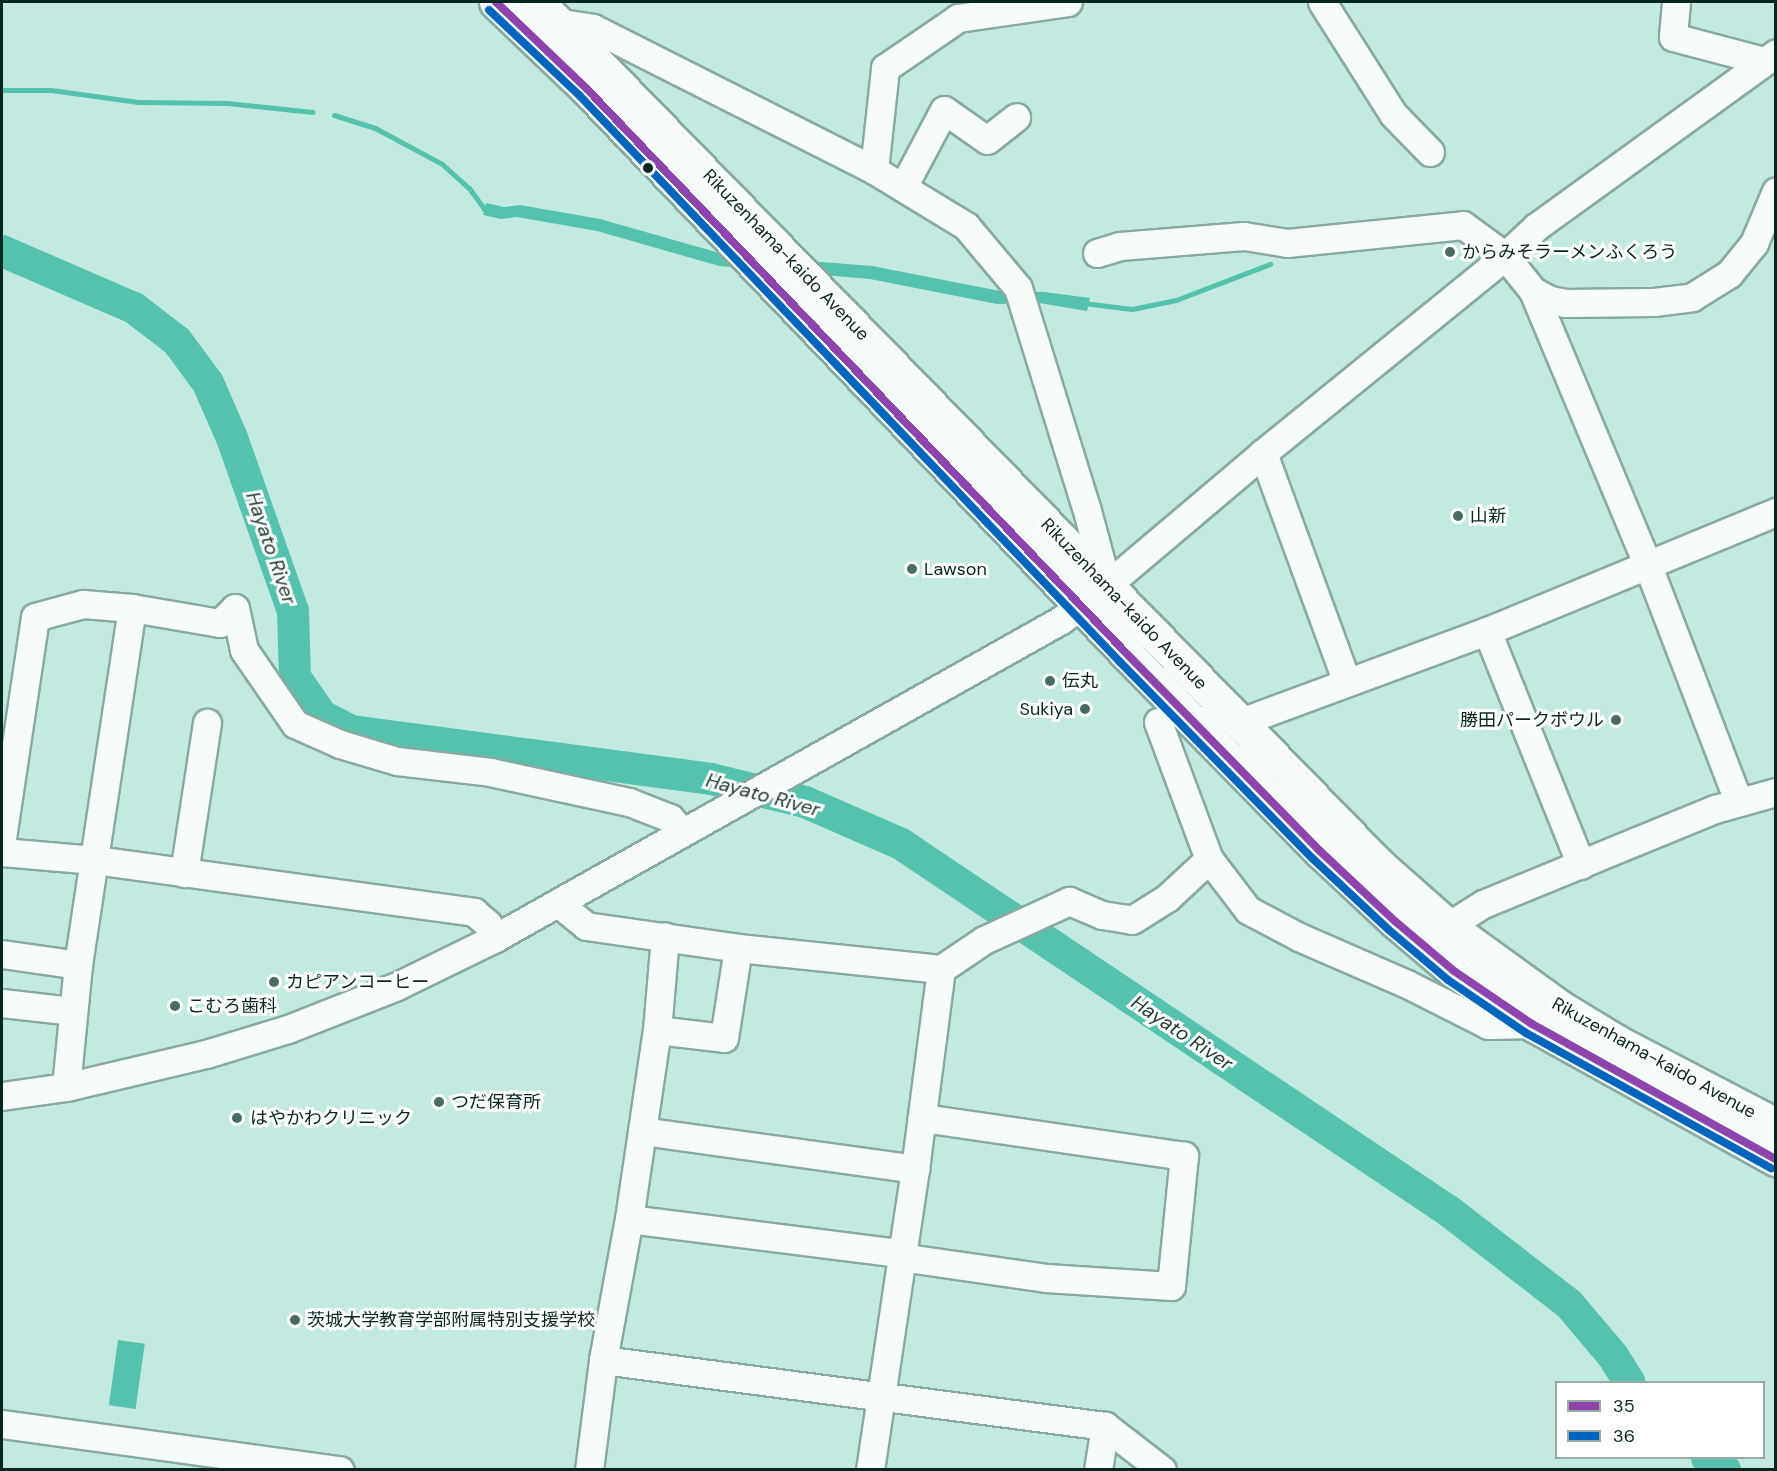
<!DOCTYPE html>
<meta charset="utf-8">
<style>
body{margin:0}
#map{position:relative;width:1777px;height:1471px;overflow:hidden;background:#c2eae1;font-family:"DM Sans","Noto Sans JP",sans-serif}
div>[style]{position:absolute}
.water>*{inset:0;background:#55c2af;transform-origin:0 0}
.stream>*{height:5px;margin:-2.5px;padding:0 2.5px;transform-origin:2.5px;border-radius:2.5px;background:#55c2af}
.river>*{height:32px;margin:-16px;padding:0 16px;transform-origin:16px;border-radius:16px;background:#55c2af}
.roads{filter:drop-shadow(2px 0 #88a9a2) drop-shadow(-2px 0 #88a9a2) drop-shadow(0 2px #88a9a2) drop-shadow(0 -2px #88a9a2)}
.minor>*{height:27px;margin:-13.5px;padding:0 13.5px;transform-origin:13.5px;border-radius:13.5px;background:#f6fcfa}
.highway>*{height:33px;margin:-16.5px;padding:0 16.5px;transform-origin:16.5px;border-radius:16.5px;background:#f6fcfa}
.bus-1>*{height:8px;margin:-4px;padding:0 4px;transform-origin:4px;border-radius:4px;background:#8e44ad}
.bus-2>*{height:8px;margin:-4px;padding:0 4px;transform-origin:4px;border-radius:4px;background:#0065bd}
.dots>*{width:16px;height:16px;translate:-50% -50%;box-sizing:border-box;border:3px solid #fff;border-radius:50%}
span{translate:-50% -50%;white-space:nowrap;text-align:center;line-height:1.15;-webkit-text-stroke:6px #fff;paint-order:stroke}
.poi-label{font-size:18px;color:#062721}
.left{translate:0 -50%;text-align:left}
.right{translate:-100% -50%;text-align:right}
.street-label{font-size:18px;color:#062721}
.water-label{font-size:20px;color:#213c36;font-style:italic}
.frame{position:absolute;inset:0;border:3px solid #062721;pointer-events:none}
.legend{position:absolute;left:1555px;top:1381px;width:210px;height:78px;box-sizing:border-box;background:#fff;border:2px solid #9ba9a6;margin:0;padding:8px 10px;list-style:none;font-size:18px;color:#062721}
.legend li{display:flex;align-items:center;gap:12px;height:30px}
.legend b{width:30px;border:2px solid #9ba9a6}
</style>
<div id="map">
<div class="water">
<div style="clip-path:polygon(486px 203px,504px 207px,520px 205px,600px 219px,723px 254px,872px 266px,1000px 291px,1044px 292px,1090px 298px,1087px 311px,1039px 303px,997px 304px,870px 279px,719px 266px,597px 231px,517px 217px,501px 219px,483px 215px)"></div>
<div style="left:118px;top:1340px;width:27px;height:66px;rotate:8deg"></div>
</div>
<div class="stream">
<div style="left:2px;top:90px;width:49px"></div>
<div style="left:51px;top:90px;width:88px;rotate:7.9deg"></div>
<div style="left:138px;top:102px;width:89px;rotate:0.6deg"></div>
<div style="left:227px;top:103px;width:86px;rotate:6deg"></div>
<div style="left:334px;top:115px;width:43px;rotate:17.6deg"></div>
<div style="left:375px;top:128px;width:76px;rotate:28.2deg"></div>
<div style="left:442px;top:164px;width:36px;rotate:42deg"></div>
<div style="left:469px;top:188px;width:26px;rotate:54deg"></div>
<div style="left:484px;top:209px;width:6px;rotate:9deg"></div>
<div style="left:1083px;top:303px;width:49px;rotate:7deg"></div>
<div style="left:1132px;top:309px;width:45px;rotate:-11.6deg"></div>
<div style="left:1176px;top:300px;width:101px;rotate:-21deg"></div>
</div>
<div class="river">
<div style="left:2px;top:251px;width:144px;rotate:23.4deg"></div>
<div style="left:134px;top:308px;width:54px;rotate:37.5deg"></div>
<div style="left:177px;top:341px;width:52px;rotate:53.6deg"></div>
<div style="left:208px;top:383px;width:60px;rotate:66.4deg"></div>
<div style="left:232px;top:438px;width:183px;rotate:70.6deg"></div>
<div style="left:293px;top:611px;width:66px;rotate:88.3deg"></div>
<div style="left:295px;top:677px;width:47px;rotate:55.3deg"></div>
<div style="left:322px;top:716px;width:34px;rotate:27deg"></div>
<div style="left:352px;top:731px;width:362px;rotate:7.6deg"></div>
<div style="left:711px;top:779px;width:97px;rotate:13.7deg"></div>
<div style="left:805px;top:802px;width:105px;rotate:23.6deg"></div>
<div style="left:901px;top:844px;width:661px;rotate:33.83deg"></div>
<div style="left:1450px;top:1212px;width:150px;rotate:37.7deg"></div>
<div style="left:1569px;top:1304px;width:68px;rotate:49.8deg"></div>
<div style="left:1613px;top:1356px;width:31px;rotate:58deg"></div>
<div style="left:1707px;top:1458px;width:22px;rotate:34deg"></div>
</div>
<div class="roads">
<div class="minor">
<div style="left:1322px;top:2px;width:133px;rotate:57.6deg"></div>
<div style="left:1393px;top:114px;width:53px;rotate:45.8deg"></div>
<div style="left:1676px;top:2px;width:35px;rotate:95deg"></div>
<div style="left:1673px;top:37px;width:94px;rotate:14.8deg"></div>
<div style="left:553px;top:31px;width:12px;rotate:-42deg"></div>
<div style="left:562px;top:23px;width:31px;rotate:9deg"></div>
<div style="left:593px;top:28px;width:315px;rotate:26.8deg"></div>
<div style="left:874px;top:170px;width:108px;rotate:31.3deg"></div>
<div style="left:966px;top:226px;width:81px;rotate:50deg"></div>
<div style="left:1018px;top:288px;width:229px;rotate:72.8deg"></div>
<div style="left:1086px;top:507px;width:81px;rotate:74.9deg"></div>
<div style="left:874px;top:170px;width:103px;rotate:-83.8deg"></div>
<div style="left:885px;top:68px;width:88px;rotate:-34.4deg"></div>
<div style="left:958px;top:18px;width:111px;rotate:-8.3deg"></div>
<div style="left:903px;top:187px;width:87px;rotate:-62deg"></div>
<div style="left:944px;top:110px;width:52px;rotate:34.9deg"></div>
<div style="left:987px;top:140px;width:37px;rotate:-38deg"></div>
<div style="left:1097px;top:253px;width:24px;rotate:-17deg"></div>
<div style="left:1120px;top:246px;width:124px;rotate:-4.6deg"></div>
<div style="left:1244px;top:236px;width:44px;rotate:9.2deg"></div>
<div style="left:1287px;top:243px;width:177px;rotate:-5.8deg"></div>
<div style="left:1463px;top:225px;width:52px;rotate:36.4deg"></div>
<div style="left:1505px;top:256px;width:45px;rotate:51.3deg"></div>
<div style="left:1533px;top:291px;width:19px;rotate:28deg"></div>
<div style="left:1550px;top:300px;width:15px;rotate:11deg"></div>
<div style="left:1565px;top:303px;width:89px;rotate:-0.6deg"></div>
<div style="left:1654px;top:302px;width:38px;rotate:-7deg"></div>
<div style="left:1692px;top:297px;width:44px;rotate:-31.9deg"></div>
<div style="left:1729px;top:274px;width:40px;rotate:-51deg"></div>
<div style="left:1754px;top:243px;width:56px;rotate:-67.1deg"></div>
<div style="left:1533px;top:291px;width:298px;rotate:67.3deg"></div>
<div style="left:1648px;top:566px;width:252px;rotate:69deg"></div>
<div style="left:1263px;top:453px;width:244px;rotate:69.9deg"></div>
<div style="left:1487px;top:631px;width:252px;rotate:68.1deg"></div>
<div style="left:1158px;top:722px;width:146px;rotate:69.6deg"></div>
<div style="left:1209px;top:859px;width:64px;rotate:52.6deg"></div>
<div style="left:1248px;top:910px;width:58px;rotate:27.9deg"></div>
<div style="left:1299px;top:937px;width:118px;rotate:23.5deg"></div>
<div style="left:1407px;top:984px;width:91px;rotate:26.8deg"></div>
<div style="left:1488px;top:1025px;width:44px;rotate:-1.3deg"></div>
<div style="left:1238px;top:723px;width:265px;rotate:-20.3deg"></div>
<div style="left:1487px;top:631px;width:313px;rotate:-22.4deg"></div>
<div style="left:2px;top:838px;width:223px;rotate:-81.5deg"></div>
<div style="left:35px;top:617px;width:50px;rotate:-15.2deg"></div>
<div style="left:83px;top:604px;width:49px;rotate:4.7deg"></div>
<div style="left:132px;top:608px;width:89px;rotate:9.7deg"></div>
<div style="left:220px;top:623px;width:21px;rotate:-45deg"></div>
<div style="left:235px;top:608px;width:43px;rotate:77.9deg"></div>
<div style="left:244px;top:650px;width:90px;rotate:55.4deg"></div>
<div style="left:295px;top:724px;width:49px;rotate:24deg"></div>
<div style="left:340px;top:744px;width:59px;rotate:16.6deg"></div>
<div style="left:397px;top:761px;width:94px;rotate:6.7deg"></div>
<div style="left:490px;top:772px;width:142px;rotate:12.2deg"></div>
<div style="left:629px;top:802px;width:44px;rotate:21.3deg"></div>
<div style="left:670px;top:818px;width:19px;rotate:47deg"></div>
<div style="left:2px;top:852px;width:93px;rotate:4.9deg"></div>
<div style="left:95px;top:860px;width:383px;rotate:7.8deg"></div>
<div style="left:474px;top:912px;width:18px;rotate:41deg"></div>
<div style="left:488px;top:924px;width:16px;rotate:63deg"></div>
<div style="left:184px;top:873px;width:152px;rotate:-81.3deg"></div>
<div style="left:558px;top:903px;width:36px;rotate:39deg"></div>
<div style="left:586px;top:926px;width:154px;rotate:8.2deg"></div>
<div style="left:738px;top:948px;width:204px;rotate:5.9deg"></div>
<div style="left:941px;top:969px;width:52px;rotate:-34deg"></div>
<div style="left:984px;top:940px;width:94px;rotate:-24.6deg"></div>
<div style="left:1069px;top:901px;width:36px;rotate:23deg"></div>
<div style="left:1102px;top:915px;width:30px;rotate:9deg"></div>
<div style="left:1132px;top:920px;width:41px;rotate:-32.2deg"></div>
<div style="left:1167px;top:898px;width:57px;rotate:-42.9deg"></div>
<div style="left:1436px;top:941px;width:19px;rotate:-51deg"></div>
<div style="left:1448px;top:926px;width:41px;rotate:-32.2deg"></div>
<div style="left:1483px;top:904px;width:251px;rotate:-22.3deg"></div>
<div style="left:1715px;top:809px;width:63px;rotate:-15.6deg"></div>
<div style="left:2px;top:954px;width:77px;rotate:8.2deg"></div>
<div style="left:2px;top:1003px;width:70px;rotate:6.5deg"></div>
<div style="left:657px;top:1030px;width:67px;rotate:6.8deg"></div>
<div style="left:724px;top:1038px;width:91px;rotate:-81.2deg"></div>
<div style="left:66px;top:1087px;width:123px;rotate:-84.4deg"></div>
<div style="left:78px;top:965px;width:361px;rotate:-81.4deg"></div>
<div style="left:2px;top:1096px;width:65px;rotate:-8deg"></div>
<div style="left:66px;top:1087px;width:144px;rotate:-13.3deg"></div>
<div style="left:206px;top:1054px;width:86px;rotate:-17deg"></div>
<div style="left:288px;top:1029px;width:117px;rotate:-21.5deg"></div>
<div style="left:397px;top:986px;width:109px;rotate:-26.1deg"></div>
<div style="left:495px;top:938px;width:649px;rotate:-29.33deg"></div>
<div style="left:1061px;top:620px;width:58px;rotate:-37.3deg"></div>
<div style="left:1107px;top:585px;width:204px;rotate:-40.2deg"></div>
<div style="left:1263px;top:453px;width:312px;rotate:-39.1deg"></div>
<div style="left:1505px;top:256px;width:42px;rotate:-43.1deg"></div>
<div style="left:1536px;top:227px;width:296px;rotate:-35.9deg"></div>
<div style="left:642px;top:1131px;width:276px;rotate:7.9deg"></div>
<div style="left:629px;top:1219px;width:273px;rotate:7.2deg"></div>
<div style="left:900px;top:1253px;width:15px;rotate:23deg"></div>
<div style="left:914px;top:1259px;width:133px;rotate:8.2deg"></div>
<div style="left:1046px;top:1278px;width:125px;rotate:3.7deg"></div>
<div style="left:1171px;top:1286px;width:131px;rotate:-84.3deg"></div>
<div style="left:1184px;top:1156px;width:265px;rotate:-171.7deg"></div>
<div style="left:603px;top:1360px;width:506px;rotate:7.49deg"></div>
<div style="left:1105px;top:1426px;width:72px;rotate:37.7deg"></div>
<div style="left:2px;top:1424px;width:341px;rotate:7.8deg"></div>
<div style="left:589px;top:1470px;width:111px;rotate:-82.7deg"></div>
<div style="left:603px;top:1360px;width:143px;rotate:-79.6deg"></div>
<div style="left:629px;top:1219px;width:191px;rotate:-81.6deg"></div>
<div style="left:657px;top:1030px;width:94px;rotate:-85.1deg"></div>
<div style="left:870px;top:1470px;width:304px;rotate:-81.5deg"></div>
<div style="left:915px;top:1169px;width:202px;rotate:-82.6deg"></div>
<div style="left:1098px;top:1470px;width:45px;rotate:-81deg"></div>
</div>
<div class="highway">
<div style="left:496px;top:2px;width:124px;rotate:43.7deg"></div>
<div style="left:586px;top:88px;width:784px;rotate:46.29deg"></div>
<div style="left:1128px;top:655px;width:274px;rotate:45.6deg"></div>
<div style="left:1320px;top:851px;width:104px;rotate:43.1deg"></div>
<div style="left:1396px;top:922px;width:76px;rotate:40.2deg"></div>
<div style="left:1454px;top:971px;width:94px;rotate:34.2deg"></div>
<div style="left:1532px;top:1024px;width:279px;rotate:29deg"></div>
<div style="left:538px;top:2px;width:1205px;rotate:45.74deg"></div>
<div style="left:1379px;top:865px;width:92px;rotate:41.5deg"></div>
<div style="left:1448px;top:926px;width:136px;rotate:36deg"></div>
<div style="left:1558px;top:1006px;width:69px;rotate:31.4deg"></div>
<div style="left:1617px;top:1042px;width:179px;rotate:27.6deg"></div>
</div>
</div>
<div class="bus-1">
<div style="left:496px;top:2px;width:124px;rotate:43.7deg"></div>
<div style="left:586px;top:88px;width:784px;rotate:46.29deg"></div>
<div style="left:1128px;top:655px;width:274px;rotate:45.6deg"></div>
<div style="left:1320px;top:851px;width:104px;rotate:43.1deg"></div>
<div style="left:1396px;top:922px;width:76px;rotate:40.2deg"></div>
<div style="left:1454px;top:971px;width:94px;rotate:34.2deg"></div>
<div style="left:1532px;top:1024px;width:279px;rotate:29deg"></div>
</div>
<div class="bus-2">
<div style="left:489px;top:10px;width:124px;rotate:43.4deg"></div>
<div style="left:579px;top:95px;width:784px;rotate:46.34deg"></div>
<div style="left:1120px;top:662px;width:274px;rotate:45.6deg"></div>
<div style="left:1312px;top:858px;width:105px;rotate:43.1deg"></div>
<div style="left:1389px;top:930px;width:77px;rotate:40.3deg"></div>
<div style="left:1448px;top:980px;width:94px;rotate:34.2deg"></div>
<div style="left:1526px;top:1033px;width:280px;rotate:28.9deg"></div>
</div>
<div class="dots">
<div style="left:648px;top:168px;background:#062721"></div>
<div style="left:1450px;top:252px;background:#486b64"></div>
<div style="left:1458px;top:516px;background:#486b64"></div>
<div style="left:912px;top:569px;background:#486b64"></div>
<div style="left:1050px;top:681px;background:#486b64"></div>
<div style="left:1085px;top:709px;background:#486b64"></div>
<div style="left:1616px;top:720px;background:#486b64"></div>
<div style="left:274px;top:982px;background:#486b64"></div>
<div style="left:175px;top:1006px;background:#486b64"></div>
<div style="left:439px;top:1102px;background:#486b64"></div>
<div style="left:237px;top:1118px;background:#486b64"></div>
<div style="left:295px;top:1320px;background:#486b64"></div>
</div>
<div class="poi-label">
<span class="left" style="left:1462px;top:252px">からみそラーメンふくろう</span>
<span class="left" style="left:1470px;top:516px">山新</span>
<span class="left" style="left:924px;top:569px">Lawson</span>
<span class="left" style="left:1062px;top:681px">伝丸</span>
<span class="right" style="left:1073px;top:709px">Sukiya</span>
<span class="right" style="left:1604px;top:720px">勝田パークボウル</span>
<span class="left" style="left:286px;top:982px">カピアンコーヒー</span>
<span class="left" style="left:187px;top:1006px">こむろ歯科</span>
<span class="left" style="left:451px;top:1102px">つだ保育所</span>
<span class="left" style="left:250px;top:1118px">はやかわクリニック</span>
<span class="left" style="left:307px;top:1320px">茨城大学教育学部附属特別支援学校</span>
</div>
<div class="street-label">
<span style="left:786px;top:255px;rotate:46deg">Rikuzenhama-kaido Avenue</span>
<span style="left:1124px;top:604px;rotate:46deg">Rikuzenhama-kaido Avenue</span>
<span style="left:1654px;top:1058px;rotate:29deg">Rikuzenhama-kaido Avenue</span>
</div>
<div class="water-label">
<span style="left:271px;top:548px;rotate:71deg">Hayato River</span>
<span style="left:763px;top:795px;rotate:15deg">Hayato River</span>
<span style="left:1182px;top:1033px;rotate:34deg">Hayato River</span>
</div>
<div class="frame"></div>
<ul class="legend">
<li><b style="height:8px;background:#8e44ad"></b>35</li>
<li><b style="height:8px;background:#0065bd"></b>36</li>
</ul>
</div>
